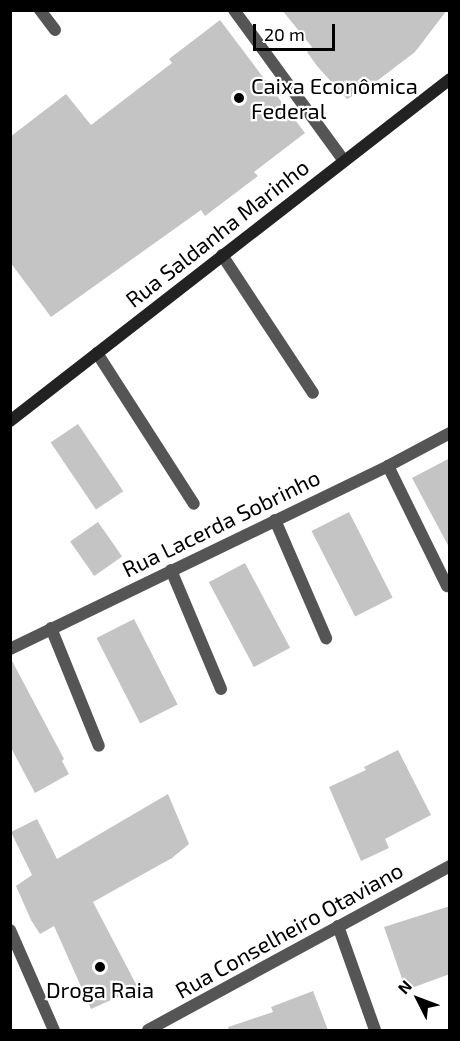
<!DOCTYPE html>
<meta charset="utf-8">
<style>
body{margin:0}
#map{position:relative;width:460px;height:1041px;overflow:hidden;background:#fff;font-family:"Exo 2",sans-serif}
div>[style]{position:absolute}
.building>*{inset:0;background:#c4c4c4;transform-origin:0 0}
.lane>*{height:12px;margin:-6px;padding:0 6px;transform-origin:6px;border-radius:6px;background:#555}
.street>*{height:12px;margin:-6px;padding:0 6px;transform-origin:6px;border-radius:6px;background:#555}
.secondary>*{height:12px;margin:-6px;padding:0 6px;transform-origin:6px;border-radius:6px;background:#222}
.dots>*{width:16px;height:16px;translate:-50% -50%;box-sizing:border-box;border:3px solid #fff;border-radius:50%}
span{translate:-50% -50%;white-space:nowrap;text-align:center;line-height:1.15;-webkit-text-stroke:4.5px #fff;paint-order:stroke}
.poi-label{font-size:22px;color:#000}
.left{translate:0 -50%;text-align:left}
.street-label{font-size:22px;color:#000}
.frame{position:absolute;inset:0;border:12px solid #000;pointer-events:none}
.north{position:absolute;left:388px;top:969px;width:60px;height:60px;-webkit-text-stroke:4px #fff;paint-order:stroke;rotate:312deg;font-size:16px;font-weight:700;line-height:24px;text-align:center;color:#000}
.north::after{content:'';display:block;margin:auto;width:21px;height:27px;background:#000;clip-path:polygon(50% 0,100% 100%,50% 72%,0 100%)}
.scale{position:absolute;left:253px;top:24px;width:82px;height:27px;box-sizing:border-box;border:3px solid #000;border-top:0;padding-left:8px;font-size:18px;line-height:21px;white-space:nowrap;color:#000;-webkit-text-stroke:4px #fff;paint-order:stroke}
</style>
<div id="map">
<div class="building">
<div style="clip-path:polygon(282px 10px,447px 10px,415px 52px,369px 87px,347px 99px,317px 66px,307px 52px,312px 47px)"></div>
<div style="clip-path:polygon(220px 20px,305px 133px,254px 172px,258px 176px,205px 216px,201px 210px,51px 317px,10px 262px,10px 137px,66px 94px,91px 125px,172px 63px,169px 59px)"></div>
<div style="left:78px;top:424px;width:81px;height:33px;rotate:56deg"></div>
<div style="clip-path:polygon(450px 458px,450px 549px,412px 478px)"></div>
<div style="left:349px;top:512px;width:96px;height:42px;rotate:63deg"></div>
<div style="left:98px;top:522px;width:42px;height:34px;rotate:55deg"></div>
<div style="left:245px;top:563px;width:96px;height:41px;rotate:62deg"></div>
<div style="left:134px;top:619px;width:96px;height:42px;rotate:63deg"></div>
<div style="clip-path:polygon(10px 657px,64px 759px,62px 761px,69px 774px,35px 793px,10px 746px)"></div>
<div style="clip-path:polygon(398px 750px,431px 815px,385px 839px,389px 848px,361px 861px,329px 787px,366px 770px,364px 767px)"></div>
<div style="clip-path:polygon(168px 794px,189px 844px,172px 858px,93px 902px,138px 988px,91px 1009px,54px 926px,40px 934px,31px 920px,16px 886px,32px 875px,11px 832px,37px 819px,57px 859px)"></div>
<div style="clip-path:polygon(450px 906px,450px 974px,406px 990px,384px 927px)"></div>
<div style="clip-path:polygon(313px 991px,328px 1030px,229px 1030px,228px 1027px,273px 1012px,271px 1007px)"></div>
</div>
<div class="lane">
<div style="left:234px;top:10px;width:187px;rotate:53.9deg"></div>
<div style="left:222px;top:255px;width:165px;rotate:56.6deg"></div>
<div style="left:97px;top:353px;width:179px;rotate:57.3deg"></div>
<div style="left:338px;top:926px;width:110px;rotate:70.4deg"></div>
</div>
<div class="street">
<div style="left:40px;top:10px;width:25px;rotate:53deg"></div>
<div style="left:388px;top:466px;width:134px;rotate:63.8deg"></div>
<div style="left:275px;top:520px;width:129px;rotate:66.6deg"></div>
<div style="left:171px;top:570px;width:129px;rotate:67.2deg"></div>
<div style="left:51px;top:628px;width:127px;rotate:67.9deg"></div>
<div style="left:10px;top:649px;width:420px;rotate:-25.8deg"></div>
<div style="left:388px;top:466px;width:70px;rotate:-28deg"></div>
<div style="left:10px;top:930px;width:109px;rotate:66.3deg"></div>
<div style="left:148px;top:1030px;width:344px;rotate:-28.5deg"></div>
</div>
<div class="secondary">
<div style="left:10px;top:421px;width:557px;rotate:-37.86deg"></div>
</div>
<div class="dots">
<div style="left:239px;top:98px;background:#000"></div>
<div style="left:100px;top:967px;background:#000"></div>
</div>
<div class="poi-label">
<span class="left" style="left:251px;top:98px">Caixa Econômica<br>Federal</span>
<span style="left:100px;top:990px">Droga Raia</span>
</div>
<div class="street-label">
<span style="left:217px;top:233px;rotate:-38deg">Rua Saldanha Marinho</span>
<span style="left:221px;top:523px;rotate:-26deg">Rua Lacerda Sobrinho</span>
<span style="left:289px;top:930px;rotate:-29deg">Rua Conselheiro Otaviano</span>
</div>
<div class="frame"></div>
<div class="north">N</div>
<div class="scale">20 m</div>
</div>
